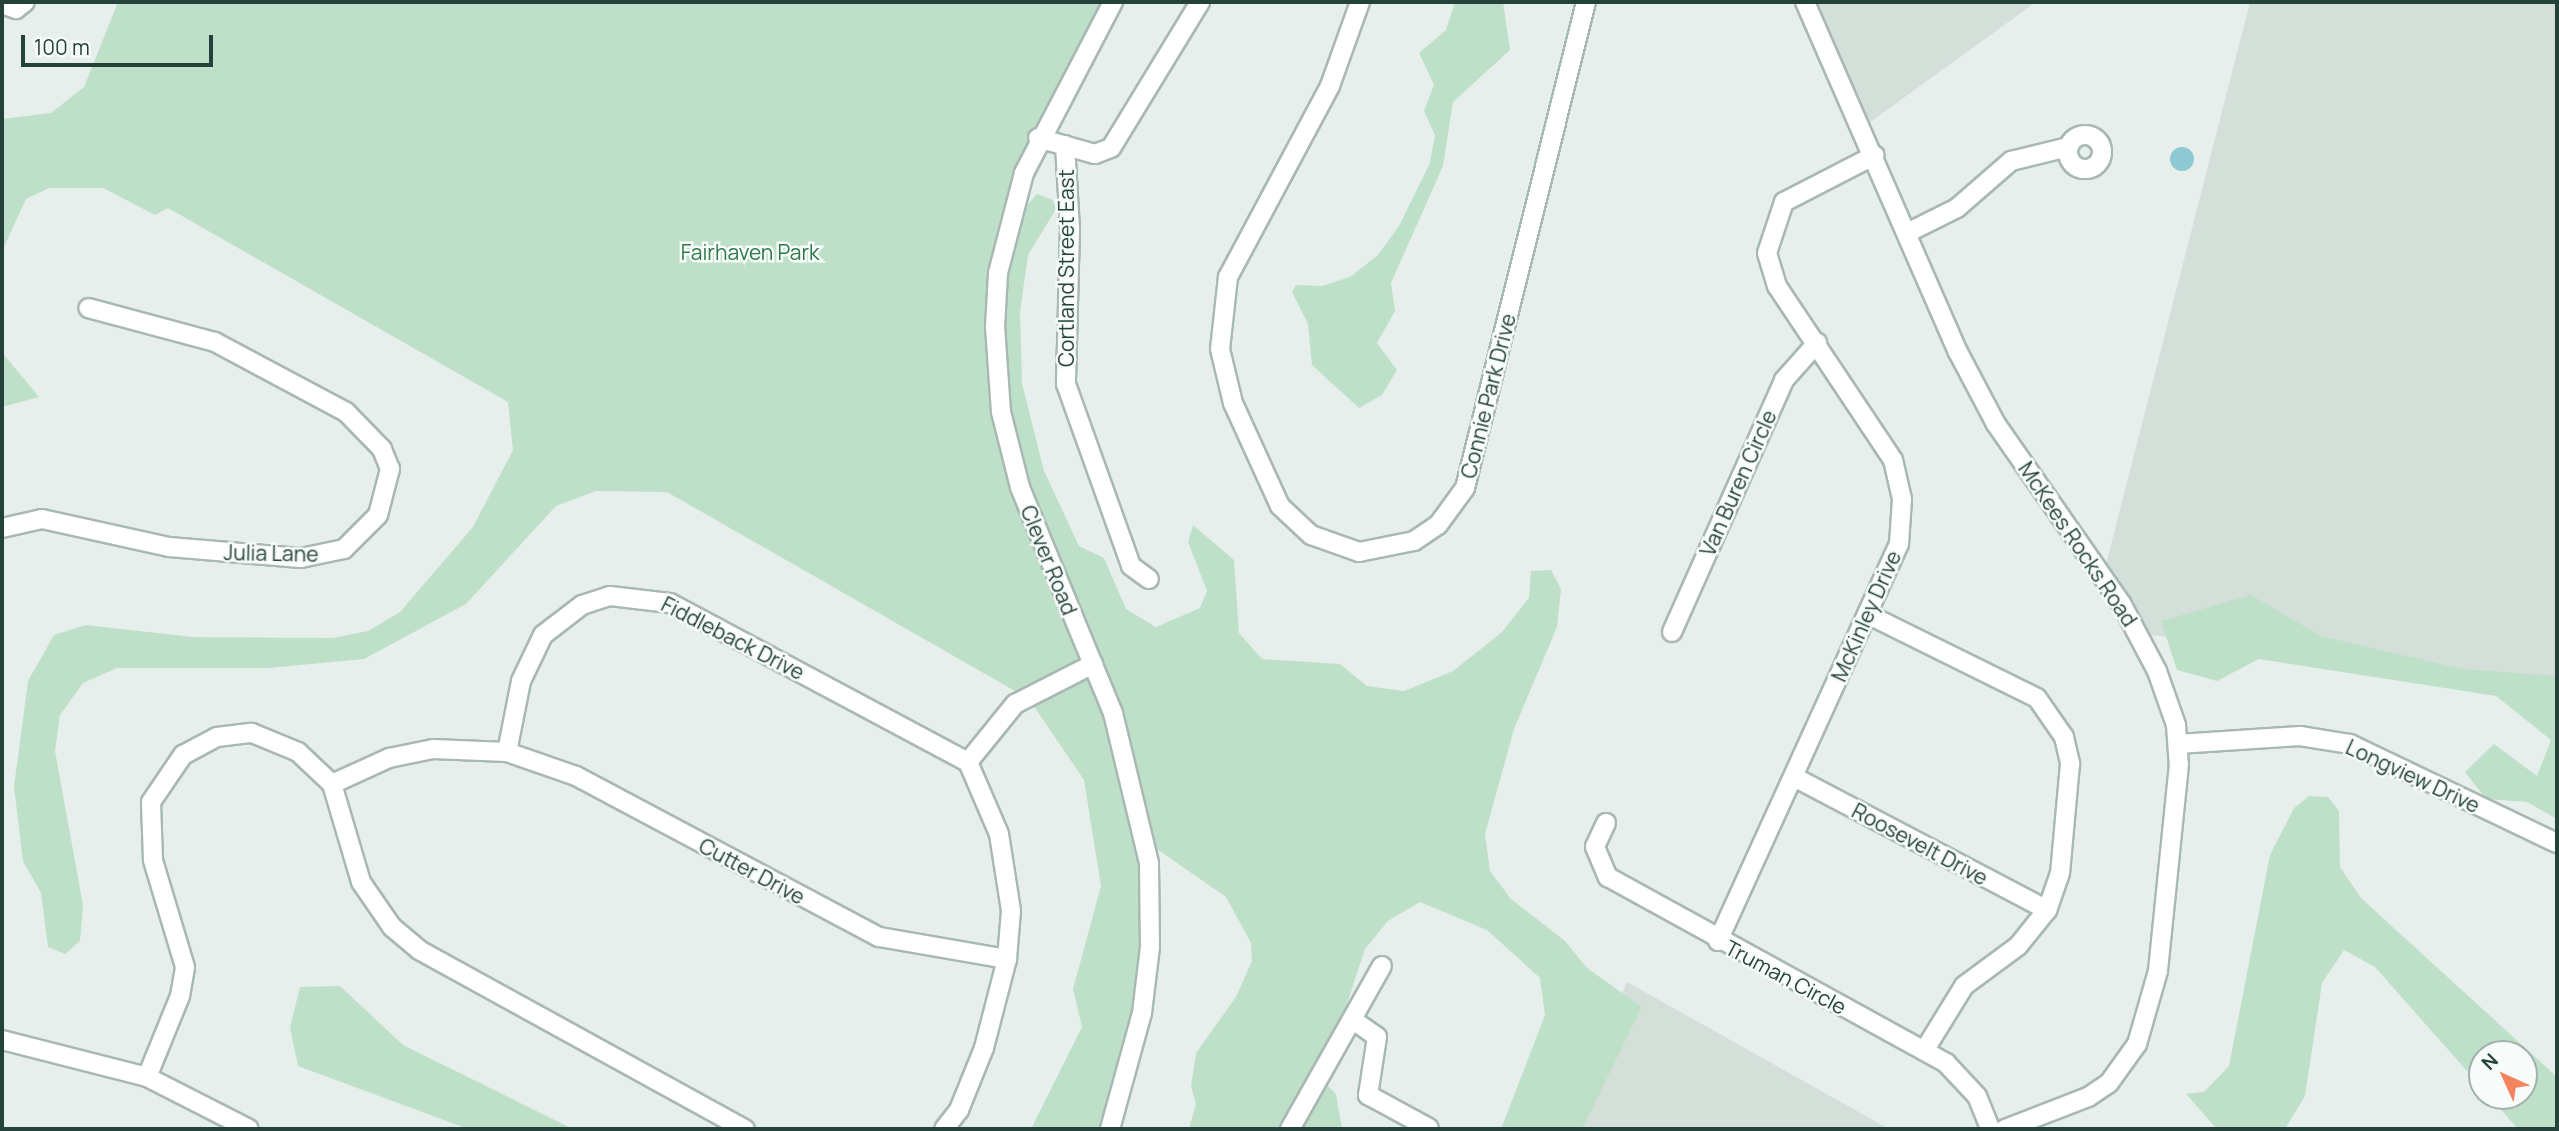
<!DOCTYPE html>
<style>
body{margin:0}
#map{position:relative;width:2559px;height:1131px;overflow:hidden;background:#e6efeb;font-family:Manrope,sans-serif}
div>[style]{position:absolute}
.built>*{inset:0;background:#d4dfda}
.green>*{inset:0;background:#bfe0c8}
.water>*{inset:0;background:#8ec9d4}
.round{border-radius:50%}
.roads{filter:drop-shadow(2px 0 #a8b8b2) drop-shadow(-2px 0 #a8b8b2) drop-shadow(0 2px #a8b8b2) drop-shadow(0 -2px #a8b8b2)}
.minor>*{height:18px;margin:-9px;padding:0 9px;transform-origin:9px;border-radius:9px;background:#fff}
.minor>.ring{margin:-9px;padding:0;box-sizing:content-box;background:none;border:18px solid #fff;border-radius:50%}
span{translate:-50% -50%;white-space:nowrap;text-align:center;line-height:1.15;-webkit-text-stroke:5px #f7fbf9;paint-order:stroke}
.park-label{font-size:21px;color:#2d7a4b}
.street-label{font-size:21px;color:#24423a}
.frame{position:absolute;inset:0;border:4px solid #24423a;pointer-events:none}
.north{position:absolute;left:2468px;top:1040px;width:70px;height:70px;box-sizing:border-box;background:#f7fbf9;border:2px solid #a3b1ad;border-radius:50%;rotate:315deg;font-size:19px;font-weight:700;line-height:28px;text-align:center;color:#24423a}
.north::after{content:'';display:block;margin:auto;width:24px;height:32px;background:#f4845f;clip-path:polygon(50% 0,100% 100%,50% 72%,0 100%)}
.scale{position:absolute;left:21px;top:35px;width:192px;height:32px;box-sizing:border-box;border:4px solid #24423a;border-top:0;padding-left:9px;font-size:21px;line-height:24px;white-space:nowrap;color:#24423a;-webkit-text-stroke:5px #f7fbf9;paint-order:stroke}
</style>
<div id="map">
<div class="built">
<div style="clip-path:polygon(1805px 2px,2036px 2px,1862px 128px)"></div>
<div style="clip-path:polygon(2250px 2px,2557px 2px,2557px 694px,2138px 633px,2103px 576px)"></div>
<div style="clip-path:polygon(1627px 982px,1889px 1129px,1564px 1129px)"></div>
</div>
<div class="green">
<div style="clip-path:polygon(118px 2px,1113px 2px,1038px 138px,998px 273px,1001px 412px,1050px 568px,1140px 811px,1149px 947px,1109px 1129px,1031px 1129px,1082px 1027px,1073px 989px,1101px 886px,1084px 780px,1029px 699px,667px 492px,596px 491px,556px 506px,466px 604px,364px 659px,268px 668px,117px 668px,83px 683px,60px 715px,55px 751px,83px 905px,80px 941px,65px 954px,48px 947px,41px 893px,23px 861px,14px 787px,28px 681px,54px 635px,86px 625px,192px 637px,333px 638px,368px 631px,400px 612px,473px 527px,513px 450px,508px 402px,168px 208px,155px 215px,103px 188px,49px 188px,26px 199px,2px 251px,2px 119px,51px 113px,84px 87px)"></div>
<div style="clip-path:polygon(1455px 2px,1503px 2px,1510px 50px,1453px 102px,1443px 166px,1391px 283px,1395px 311px,1377px 343px,1397px 370px,1382px 395px,1359px 408px,1312px 365px,1308px 324px,1292px 292px,1296px 285px,1322px 286px,1350px 277px,1378px 255px,1399px 226px,1430px 163px,1435px 135px,1424px 111px,1434px 85px,1419px 53px,1446px 30px)"></div>
<div style="clip-path:polygon(1037px 194px,1053px 200px,1056px 209px,1028px 255px,1020px 312px,1022px 383px,1044px 471px,1079px 546px,1104px 558px,1126px 609px,1156px 627px,1200px 608px,1207px 591px,1188px 542px,1193px 525px,1234px 560px,1239px 633px,1262px 659px,1340px 664px,1367px 686px,1404px 691px,1453px 671px,1501px 633px,1529px 598px,1531px 571px,1551px 570px,1561px 589px,1557px 627px,1514px 729px,1485px 834px,1490px 871px,1511px 899px,1565px 941px,1587px 968px,1642px 1007px,1582px 1129px,1501px 1129px,1545px 1015px,1540px 978px,1487px 930px,1420px 902px,1388px 921px,1365px 949px,1344px 1013px,1304px 1081px,1288px 1129px,1189px 1129px,1196px 1104px,1191px 1086px,1196px 1053px,1236px 997px,1252px 961px,1251px 943px,1226px 897px,1154px 847px,1130px 761px,1035px 524px,1006px 411px,998px 327px,1012px 223px)"></div>
<div style="clip-path:polygon(2px 353px,5px 356px,39px 397px,2px 407px)"></div>
<div style="clip-path:polygon(2251px 595px,2321px 636px,2462px 669px,2557px 676px,2557px 819px,2527px 802px,2486px 799px,2465px 772px,2494px 744px,2537px 776px,2551px 740px,2496px 696px,2259px 659px,2217px 681px,2177px 670px,2161px 621px)"></div>
<div style="clip-path:polygon(2309px 796px,2328px 797px,2339px 811px,2340px 867px,2361px 898px,2557px 1077px,2557px 1129px,2518px 1129px,2489px 1096px,2524px 1096px,2524px 1054px,2482px 1054px,2482px 1088px,2375px 967px,2344px 950px,2322px 983px,2305px 1096px,2285px 1129px,2217px 1129px,2186px 1094px,2204px 1092px,2229px 1066px,2270px 855px,2294px 808px)"></div>
<div style="clip-path:polygon(340px 986px,403px 1045px,573px 1129px,468px 1129px,298px 1066px,290px 1027px,300px 987px)"></div>
<div style="clip-path:polygon(1320px 1078px,1336px 1094px,1342px 1129px,1292px 1129px)"></div>
</div>
<div class="water">
<div class="round" style="left:2170px;top:147px;width:24px;height:24px"></div>
</div>
<div class="roads">
<div class="minor">
<div style="left:1360px;top:2px;width:89px;rotate:109.7deg"></div>
<div style="left:1330px;top:86px;width:217px;rotate:118.1deg"></div>
<div style="left:1228px;top:277px;width:72px;rotate:96.3deg"></div>
<div style="left:1220px;top:349px;width:56px;rotate:76.5deg"></div>
<div style="left:1233px;top:403px;width:113px;rotate:65.5deg"></div>
<div style="left:1280px;top:506px;width:42px;rotate:43.1deg"></div>
<div style="left:1311px;top:535px;width:51px;rotate:19.5deg"></div>
<div style="left:1359px;top:552px;width:56px;rotate:-11.3deg"></div>
<div style="left:1414px;top:541px;width:29px;rotate:-34deg"></div>
<div style="left:1438px;top:525px;width:46px;rotate:-53.9deg"></div>
<div style="left:1465px;top:488px;width:501px;rotate:-76.02deg"></div>
<div style="left:1805px;top:2px;width:382px;rotate:66.4deg"></div>
<div style="left:1958px;top:352px;width:81px;rotate:62.2deg"></div>
<div style="left:1996px;top:424px;width:218px;rotate:55.1deg"></div>
<div style="left:2121px;top:603px;width:77px;rotate:62.1deg"></div>
<div style="left:2157px;top:671px;width:57px;rotate:70.6deg"></div>
<div style="left:2176px;top:725px;width:39px;rotate:86deg"></div>
<div style="left:2179px;top:764px;width:208px;rotate:95.8deg"></div>
<div style="left:2158px;top:971px;width:76px;rotate:106deg"></div>
<div style="left:2137px;top:1044px;width:48px;rotate:125.7deg"></div>
<div style="left:2109px;top:1083px;width:25px;rotate:146deg"></div>
<div style="left:2088px;top:1097px;width:89px;rotate:158.9deg"></div>
<div style="left:2px;top:4px;width:15px;rotate:20deg"></div>
<div style="left:16px;top:9px;width:11px;rotate:-38deg"></div>
<div class="ring" style="left:2068px;top:135px;width:16px;height:16px"></div>
<div style="left:1038px;top:138px;width:59px;rotate:15.7deg"></div>
<div style="left:1095px;top:154px;width:17px;rotate:-21deg"></div>
<div style="left:1111px;top:148px;width:171px;rotate:-58.6deg"></div>
<div style="left:1065px;top:145px;width:83px;rotate:86.6deg"></div>
<div style="left:1070px;top:228px;width:156px;rotate:91.5deg"></div>
<div style="left:1066px;top:384px;width:193px;rotate:70.3deg"></div>
<div style="left:1131px;top:566px;width:22px;rotate:36deg"></div>
<div style="left:1907px;top:233px;width:56px;rotate:-26.6deg"></div>
<div style="left:1957px;top:208px;width:72px;rotate:-41deg"></div>
<div style="left:2011px;top:161px;width:59px;rotate:-13.8deg"></div>
<div style="left:2px;top:528px;width:41px;rotate:-12.7deg"></div>
<div style="left:42px;top:519px;width:130px;rotate:12.4deg"></div>
<div style="left:169px;top:547px;width:132px;rotate:4.8deg"></div>
<div style="left:301px;top:558px;width:44px;rotate:-11.8deg"></div>
<div style="left:344px;top:549px;width:48px;rotate:-45deg"></div>
<div style="left:378px;top:515px;width:48px;rotate:-75.4deg"></div>
<div style="left:390px;top:469px;width:22px;rotate:-112deg"></div>
<div style="left:382px;top:449px;width:52px;rotate:-134.2deg"></div>
<div style="left:346px;top:412px;width:149px;rotate:-151.9deg"></div>
<div style="left:215px;top:342px;width:131px;rotate:-165deg"></div>
<div style="left:1869px;top:615px;width:187px;rotate:26.3deg"></div>
<div style="left:2037px;top:698px;width:47px;rotate:55.3deg"></div>
<div style="left:2064px;top:737px;width:28px;rotate:77deg"></div>
<div style="left:2070px;top:764px;width:109px;rotate:95.2deg"></div>
<div style="left:2060px;top:873px;width:39px;rotate:109deg"></div>
<div style="left:2047px;top:910px;width:46px;rotate:128.9deg"></div>
<div style="left:2018px;top:946px;width:67px;rotate:143.5deg"></div>
<div style="left:1964px;top:986px;width:76px;rotate:121.6deg"></div>
<div style="left:1672px;top:632px;width:276px;rotate:-66deg"></div>
<div style="left:1784px;top:380px;width:50px;rotate:-48.3deg"></div>
<div style="left:2178px;top:744px;width:122px;rotate:-3.8deg"></div>
<div style="left:2300px;top:736px;width:51px;rotate:9.1deg"></div>
<div style="left:2350px;top:744px;width:229px;rotate:25.6deg"></div>
<div style="left:507px;top:752px;width:73px;rotate:19.2deg"></div>
<div style="left:576px;top:776px;width:343px;rotate:28deg"></div>
<div style="left:879px;top:937px;width:130px;rotate:9.8deg"></div>
<div style="left:968px;top:762px;width:75px;rotate:-51deg"></div>
<div style="left:1015px;top:704px;width:88px;rotate:-27.1deg"></div>
<div style="left:1794px;top:777px;width:286px;rotate:27.7deg"></div>
<div style="left:332px;top:784px;width:63px;rotate:-24.5deg"></div>
<div style="left:389px;top:758px;width:45px;rotate:-11.6deg"></div>
<div style="left:433px;top:749px;width:74px;rotate:2.3deg"></div>
<div style="left:507px;top:752px;width:72px;rotate:-78.8deg"></div>
<div style="left:521px;top:681px;width:51px;rotate:-64.4deg"></div>
<div style="left:543px;top:635px;width:49px;rotate:-37.6deg"></div>
<div style="left:582px;top:605px;width:29px;rotate:-18deg"></div>
<div style="left:610px;top:596px;width:60px;rotate:6.7deg"></div>
<div style="left:670px;top:603px;width:338px;rotate:28.1deg"></div>
<div style="left:968px;top:762px;width:78px;rotate:66.7deg"></div>
<div style="left:999px;top:834px;width:78px;rotate:81.1deg"></div>
<div style="left:1011px;top:911px;width:48px;rotate:94.8deg"></div>
<div style="left:1007px;top:959px;width:92px;rotate:104.5deg"></div>
<div style="left:984px;top:1048px;width:67px;rotate:112deg"></div>
<div style="left:959px;top:1110px;width:24px;rotate:128deg"></div>
<div style="left:1606px;top:823px;width:26px;rotate:115deg"></div>
<div style="left:1595px;top:847px;width:33px;rotate:67deg"></div>
<div style="left:1608px;top:877px;width:386px;rotate:28.8deg"></div>
<div style="left:1946px;top:1063px;width:45px;rotate:46.8deg"></div>
<div style="left:1977px;top:1096px;width:35px;rotate:68deg"></div>
<div style="left:1718px;top:941px;width:436px;rotate:-65.5deg"></div>
<div style="left:1899px;top:544px;width:45px;rotate:-86.2deg"></div>
<div style="left:1902px;top:499px;width:40px;rotate:-103deg"></div>
<div style="left:1893px;top:460px;width:209px;rotate:-123.7deg"></div>
<div style="left:1777px;top:286px;width:34px;rotate:-107deg"></div>
<div style="left:1767px;top:253px;width:54px;rotate:-71.6deg"></div>
<div style="left:1784px;top:202px;width:102px;rotate:-27.3deg"></div>
<div style="left:1353px;top:1020px;width:29px;rotate:35deg"></div>
<div style="left:1377px;top:1037px;width:59px;rotate:98.8deg"></div>
<div style="left:1368px;top:1095px;width:69px;rotate:28.4deg"></div>
<div style="left:2px;top:1040px;width:150px;rotate:14.3deg"></div>
<div style="left:147px;top:1077px;width:114px;rotate:27deg"></div>
<div style="left:147px;top:1077px;width:87px;rotate:-67.8deg"></div>
<div style="left:180px;top:996px;width:29px;rotate:-80deg"></div>
<div style="left:185px;top:967px;width:112px;rotate:-106.7deg"></div>
<div style="left:153px;top:860px;width:58px;rotate:-92deg"></div>
<div style="left:151px;top:802px;width:57px;rotate:-55.8deg"></div>
<div style="left:183px;top:755px;width:38px;rotate:-28deg"></div>
<div style="left:217px;top:737px;width:35px;rotate:-7deg"></div>
<div style="left:252px;top:733px;width:50px;rotate:22.4deg"></div>
<div style="left:298px;top:752px;width:47px;rotate:43.3deg"></div>
<div style="left:332px;top:784px;width:102px;rotate:73.5deg"></div>
<div style="left:361px;top:882px;width:55px;rotate:55.4deg"></div>
<div style="left:392px;top:927px;width:35px;rotate:40deg"></div>
<div style="left:419px;top:950px;width:372px;rotate:28.8deg"></div>
<div style="left:1110px;top:1129px;width:120px;rotate:-74.6deg"></div>
<div style="left:1142px;top:1013px;width:66px;rotate:-83.1deg"></div>
<div style="left:1150px;top:947px;width:84px;rotate:-90.7deg"></div>
<div style="left:1149px;top:863px;width:154px;rotate:-103.5deg"></div>
<div style="left:1113px;top:713px;width:244px;rotate:-112.4deg"></div>
<div style="left:1020px;top:487px;width:77px;rotate:-104.2deg"></div>
<div style="left:1001px;top:412px;width:85px;rotate:-94deg"></div>
<div style="left:995px;top:327px;width:54px;rotate:-86.8deg"></div>
<div style="left:998px;top:273px;width:103px;rotate:-75.4deg"></div>
<div style="left:1024px;top:173px;width:193px;rotate:-62.5deg"></div>
<div style="left:1290px;top:1129px;width:187px;rotate:-60.6deg"></div>
</div>
</div>
<div class="park-label">
<span style="left:750px;top:252px">Fairhaven Park</span>
</div>
<div class="street-label">
<span style="left:1066px;top:268px;rotate:-90deg">Cortland Street East</span>
<span style="left:1488px;top:396px;rotate:-76deg">Connie Park Drive</span>
<span style="left:1738px;top:483px;rotate:-66deg">Van Buren Circle</span>
<span style="left:2078px;top:544px;rotate:56deg">McKees Rocks Road</span>
<span style="left:271px;top:553px;rotate:1deg">Julia Lane</span>
<span style="left:1049px;top:560px;rotate:68deg">Clever Road</span>
<span style="left:1866px;top:616px;rotate:-66deg">McKinley Drive</span>
<span style="left:733px;top:638px;rotate:27deg">Fiddleback Drive</span>
<span style="left:2413px;top:776px;rotate:25deg">Longview Drive</span>
<span style="left:1920px;top:844px;rotate:28deg">Roosevelt Drive</span>
<span style="left:752px;top:871px;rotate:28deg">Cutter Drive</span>
<span style="left:1786px;top:977px;rotate:28deg">Truman Circle</span>
</div>
<div class="frame"></div>
<div class="north">N</div>
<div class="scale">100 m</div>
</div>
